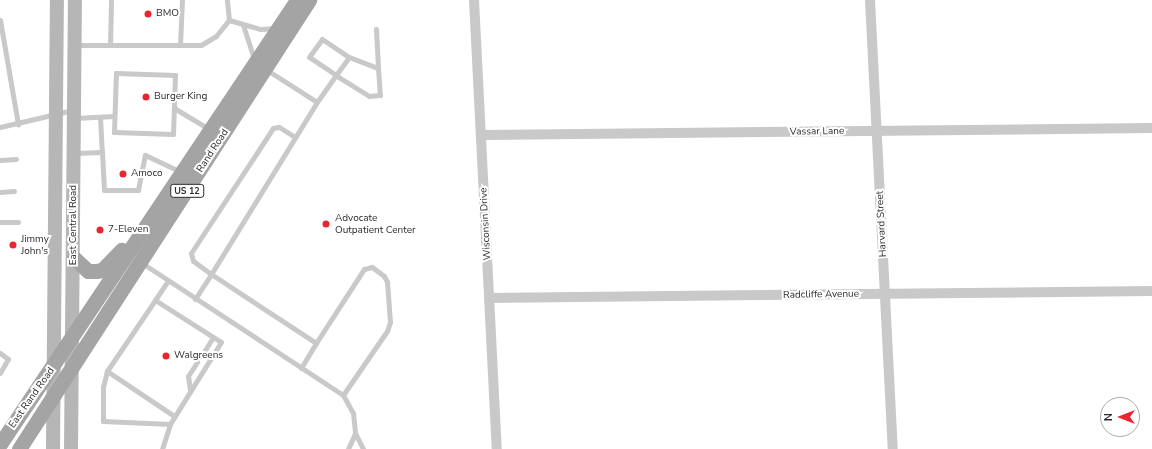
<!DOCTYPE html>
<style>
body{margin:0}
#map{position:relative;width:1152px;height:449px;overflow:hidden;background:#fff;font-family:"Nunito Sans",sans-serif}
div>[style]{position:absolute}
.service>*{height:5px;margin:-2.5px;padding:0 2.5px;transform-origin:2.5px;border-radius:2.5px;background:#c9c9c9}
.minor>*{height:10px;margin:-5px;padding:0 5px;transform-origin:5px;border-radius:5px;background:#c9c9c9}
.secondary>*{height:14px;margin:-7px;padding:0 7px;transform-origin:7px;border-radius:7px;background:#b6b6b6}
.primary>*{height:15px;margin:-7.5px;padding:0 7.5px;transform-origin:7.5px;border-radius:7.5px;background:#a4a4a4}
.dots>*{width:11px;height:11px;translate:-50% -50%;box-sizing:border-box;border:2px solid #fff;border-radius:50%}
span{translate:-50% -50%;white-space:nowrap;text-align:center;line-height:1.15;-webkit-text-stroke:4px #fff;paint-order:stroke}
.shield-label span{padding:1px 3px;background:#fff;border:1px solid;border-radius:3px;-webkit-text-stroke-width:0}
.shield-label{font-size:9px;color:#2c2c2c;font-weight:700}
.poi-label{font-size:10px;color:#2c2c2c}
.left{translate:0 -50%;text-align:left}
.street-label{font-size:10px;color:#2c2c2c}
.north{position:absolute;left:1100px;top:397px;width:40px;height:40px;box-sizing:border-box;background:#fff;border:1px solid #ababab;border-radius:50%;rotate:270deg;font-size:11px;font-weight:700;line-height:16px;text-align:center;color:#2c2c2c}
.north::after{content:'';display:block;margin:auto;width:14px;height:18px;background:#eb252f;clip-path:polygon(50% 0,100% 100%,50% 72%,0 100%)}
</style>
<div id="map">
<div class="service">
<div style="left:0;top:20px;width:106px;rotate:80.2deg"></div>
<div style="left:229px;top:20px;width:33px;rotate:16deg"></div>
<div style="left:261px;top:29px;width:14px;rotate:-4deg"></div>
<div style="left:243px;top:25px;width:35px;rotate:72deg"></div>
<div style="left:376px;top:29px;width:39px;rotate:87deg"></div>
<div style="left:76px;top:45px;width:125px"></div>
<div style="left:201px;top:45px;width:17px;rotate:-31deg"></div>
<div style="left:216px;top:36px;width:21px;rotate:-51deg"></div>
<div style="left:229px;top:20px;width:20px;rotate:-96deg"></div>
<div style="left:110px;top:45px;width:45px;rotate:-88.7deg"></div>
<div style="left:180px;top:45px;width:45px;rotate:-87.5deg"></div>
<div style="left:267px;top:70px;width:59px;rotate:32.6deg"></div>
<div style="left:317px;top:102px;width:202px;rotate:121.6deg"></div>
<div style="left:211px;top:274px;width:126px;rotate:33.3deg"></div>
<div style="left:316px;top:343px;width:88px;rotate:-57deg"></div>
<div style="left:364px;top:269px;width:8px;rotate:-14deg"></div>
<div style="left:372px;top:267px;width:15px;rotate:37deg"></div>
<div style="left:384px;top:276px;width:7px;rotate:63deg"></div>
<div style="left:387px;top:282px;width:40px;rotate:85.7deg"></div>
<div style="left:390px;top:322px;width:9px;rotate:108deg"></div>
<div style="left:387px;top:331px;width:78px;rotate:124.5deg"></div>
<div style="left:116px;top:73px;width:59px;rotate:1.9deg"></div>
<div style="left:175px;top:75px;width:59px;rotate:91.9deg"></div>
<div style="left:173px;top:134px;width:59px;rotate:-178.1deg"></div>
<div style="left:114px;top:132px;width:59px;rotate:-88.1deg"></div>
<div style="left:317px;top:102px;width:33px;rotate:-55deg"></div>
<div style="left:336px;top:75px;width:22px;rotate:-54deg"></div>
<div style="left:349px;top:57px;width:31px;rotate:21deg"></div>
<div style="left:378px;top:68px;width:27px;rotate:86deg"></div>
<div style="left:380px;top:95px;width:11px;rotate:175deg"></div>
<div style="left:369px;top:96px;width:39px;rotate:-148deg"></div>
<div style="left:336px;top:75px;width:32px;rotate:-146deg"></div>
<div style="left:309px;top:57px;width:22px;rotate:-54deg"></div>
<div style="left:322px;top:39px;width:32px;rotate:34deg"></div>
<div style="left:174px;top:108px;width:41px;rotate:31deg"></div>
<div style="left:100px;top:117px;width:35px;rotate:87deg"></div>
<div style="left:75px;top:118px;width:39px;rotate:-3deg"></div>
<div style="left:0;top:127px;width:75px;rotate:-13.1deg"></div>
<div style="left:75px;top:153px;width:27px;rotate:-2deg"></div>
<div style="left:102px;top:152px;width:38px;rotate:87deg"></div>
<div style="left:104px;top:190px;width:34px"></div>
<div style="left:138px;top:190px;width:36px;rotate:-79deg"></div>
<div style="left:145px;top:155px;width:40px;rotate:25deg"></div>
<div style="left:0;top:160px;width:16px;rotate:-4deg"></div>
<div style="left:0;top:192px;width:14px;rotate:-4deg"></div>
<div style="left:0;top:222px;width:18px"></div>
<div style="left:142px;top:263px;width:240px;rotate:33.3deg"></div>
<div style="left:343px;top:395px;width:21px;rotate:61deg"></div>
<div style="left:353px;top:413px;width:20px;rotate:84deg"></div>
<div style="left:355px;top:433px;width:18px;rotate:63deg"></div>
<div style="left:195px;top:299px;width:30px;rotate:-57deg"></div>
<div style="left:211px;top:274px;width:22px;rotate:-144deg"></div>
<div style="left:193px;top:261px;width:8px;rotate:-104deg"></div>
<div style="left:191px;top:253px;width:149px;rotate:-56.7deg"></div>
<div style="left:273px;top:128px;width:6px;rotate:-9deg"></div>
<div style="left:279px;top:127px;width:19px;rotate:32deg"></div>
<div style="left:155px;top:300px;width:78px;rotate:32.5deg"></div>
<div style="left:221px;top:342px;width:97px;rotate:121.9deg"></div>
<div style="left:170px;top:424px;width:67px;rotate:-177.4deg"></div>
<div style="left:103px;top:421px;width:34px;rotate:-90deg"></div>
<div style="left:103px;top:387px;width:16px;rotate:-76deg"></div>
<div style="left:107px;top:371px;width:86px;rotate:-55.9deg"></div>
<div style="left:155px;top:300px;width:23px;rotate:-56deg"></div>
<div style="left:205px;top:350px;width:15px;rotate:-58deg"></div>
<div style="left:0;top:353px;width:10px;rotate:37deg"></div>
<div style="left:8px;top:359px;width:16px;rotate:120deg"></div>
<div style="left:301px;top:368px;width:29px;rotate:-59deg"></div>
<div style="left:107px;top:371px;width:81px;rotate:33.9deg"></div>
<div style="left:190px;top:390px;width:14px;rotate:-98deg"></div>
<div style="left:188px;top:376px;width:17px;rotate:-57deg"></div>
<div style="left:162px;top:449px;width:26px;rotate:-72deg"></div>
<div style="left:348px;top:449px;width:17px;rotate:-66deg"></div>
</div>
<div class="minor">
<div style="left:474px;top:0;width:450px;rotate:87.1deg"></div>
<div style="left:870px;top:0;width:450px;rotate:87.1deg"></div>
<div style="left:482px;top:135px;width:670px;rotate:-0.6deg"></div>
<div style="left:490px;top:298px;width:662px;rotate:-0.61deg"></div>
</div>
<div class="secondary">
<div style="left:53px;top:449px;width:449px;rotate:-89.5deg"></div>
<div style="left:71px;top:449px;width:449px;rotate:-89.5deg"></div>
</div>
<div class="primary">
<div style="left:74px;top:258px;width:19px;rotate:43deg"></div>
<div style="left:88px;top:271px;width:8px"></div>
<div style="left:96px;top:271px;width:6px;rotate:-9deg"></div>
<div style="left:102px;top:270px;width:28px;rotate:-46deg"></div>
<div style="left:0;top:444px;width:534px;rotate:-56.22deg"></div>
<div style="left:19px;top:449px;width:535px;rotate:-57.14deg"></div>
</div>
<div class="dots">
<div style="left:148px;top:14px;background:#eb252f"></div>
<div style="left:146px;top:97px;background:#eb252f"></div>
<div style="left:123px;top:174px;background:#eb252f"></div>
<div style="left:326px;top:224px;background:#eb252f"></div>
<div style="left:100px;top:230px;background:#eb252f"></div>
<div style="left:13px;top:245px;background:#eb252f"></div>
<div style="left:166px;top:356px;background:#eb252f"></div>
</div>
<div class="shield-label">
<span style="left:187px;top:191px">US 12</span>
</div>
<div class="poi-label">
<span class="left" style="left:156px;top:14px">BMO</span>
<span class="left" style="left:154px;top:97px">Burger King</span>
<span class="left" style="left:131px;top:174px">Amoco</span>
<span class="left" style="left:335px;top:224px">Advocate<br>Outpatient Center</span>
<span class="left" style="left:108px;top:230px">7-Eleven</span>
<span class="left" style="left:21px;top:245px">Jimmy<br>John's</span>
<span class="left" style="left:174px;top:356px">Walgreens</span>
</div>
<div class="street-label">
<span style="left:817px;top:132px;rotate:-1deg">Vassar Lane</span>
<span style="left:213px;top:151px;rotate:-57deg">Rand Road</span>
<span style="left:486px;top:224px;rotate:-93deg">Wisconsin Drive</span>
<span style="left:882px;top:224px;rotate:-93deg">Harvard Street</span>
<span style="left:74px;top:225px;rotate:-90deg">East Central Road</span>
<span style="left:821px;top:295px;rotate:-1deg">Radcliffe Avenue</span>
<span style="left:32px;top:398px;rotate:-55deg">East Rand Road</span>
</div>
<div class="north">N</div>
</div>
